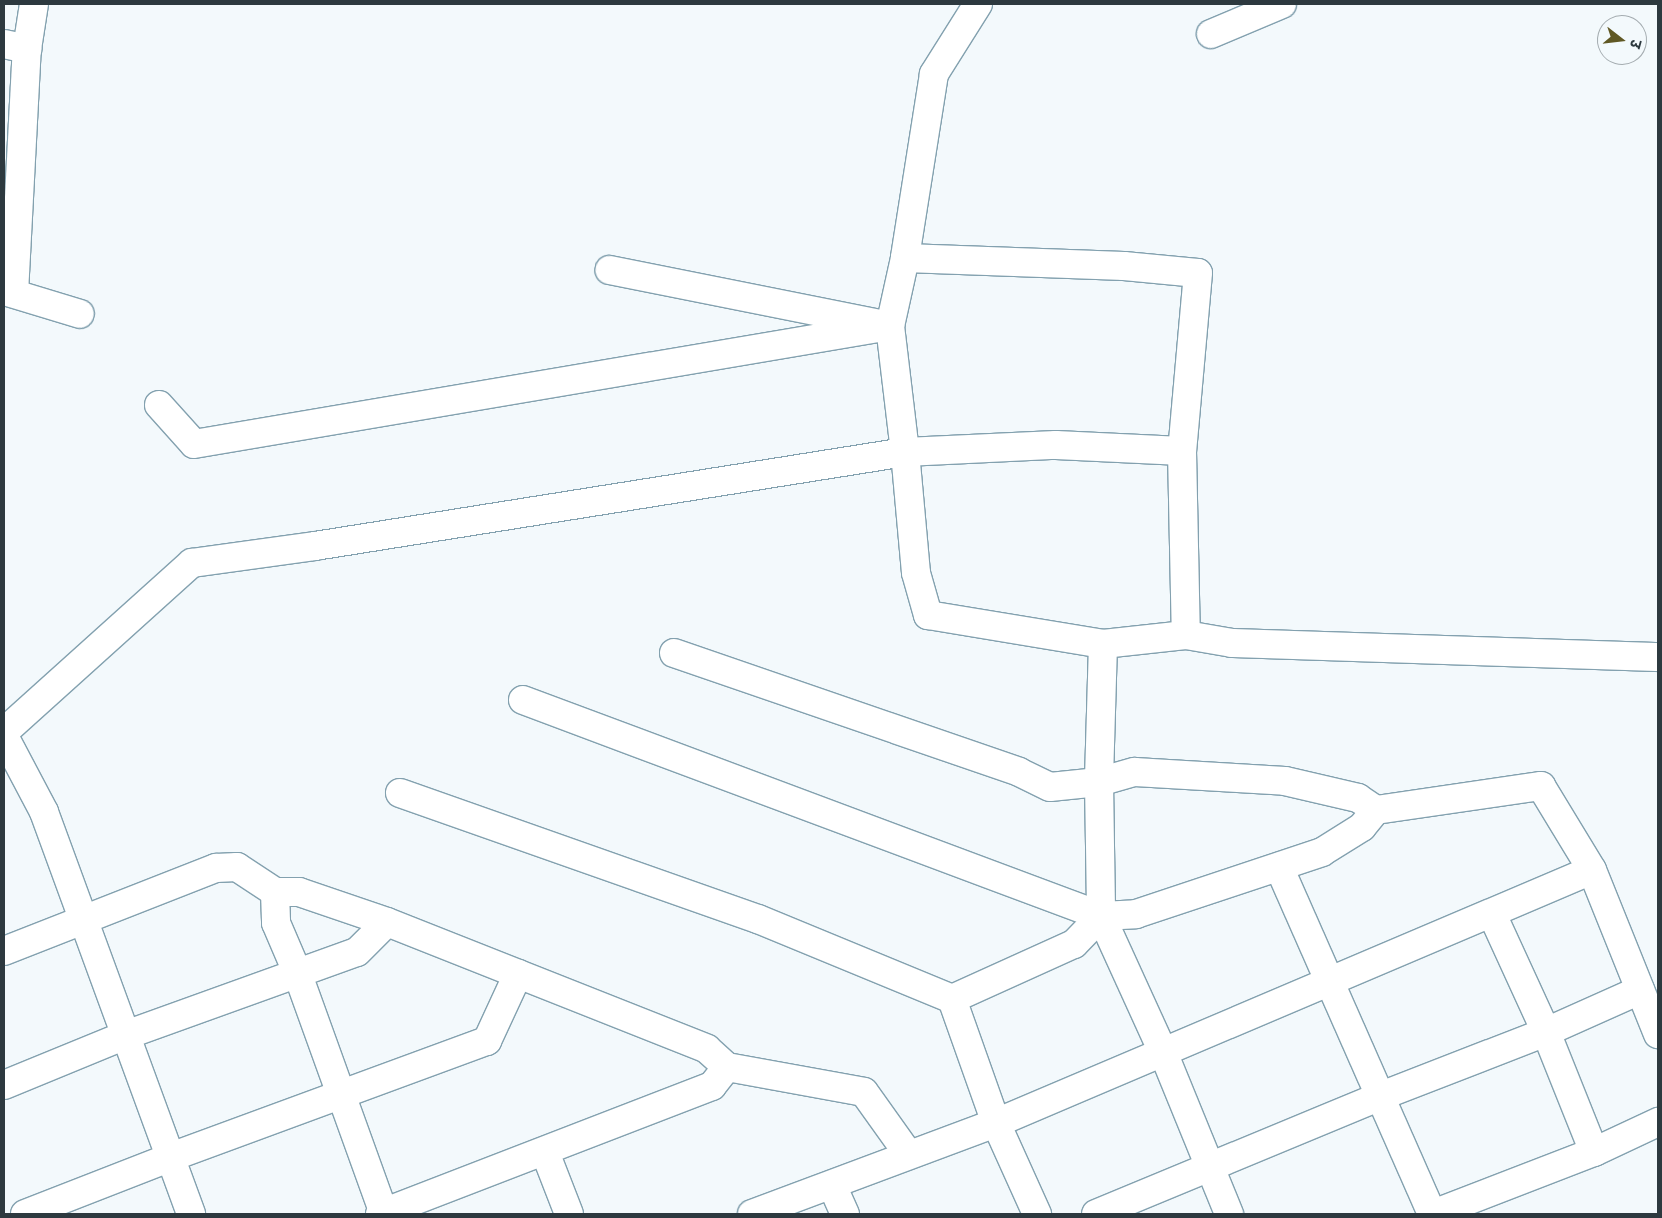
<!DOCTYPE html>
<meta charset="utf-8">
<style>
body{margin:0}
#map{position:relative;width:1662px;height:1218px;overflow:hidden;background:#f3f9fc;font-family:Poppins,"Noto Sans Devanagari",sans-serif}
div>[style]{position:absolute}
.roads{filter:drop-shadow(1px 0 #83a1af) drop-shadow(-1px 0 #83a1af) drop-shadow(0 1px #83a1af) drop-shadow(0 -1px #83a1af)}
.minor>*{height:28px;margin:-14px;padding:0 14px;transform-origin:14px;border-radius:14px;background:#fff}
span{translate:-50% -50%;white-space:nowrap;text-align:center;line-height:1.15;-webkit-text-stroke:5px #f3f9fc;paint-order:stroke}
.frame{position:absolute;inset:0;border:5px solid #2d393f;pointer-events:none}
.north{position:absolute;left:1597px;top:15px;width:50px;height:50px;box-sizing:border-box;background:#f3f9fc;border:1px solid #a4acb0;border-radius:50%;rotate:106deg;font-size:14px;font-weight:700;line-height:20px;text-align:center;color:#2d393f}
.north::after{content:'';display:block;margin:auto;width:18px;height:22px;background:#605824;clip-path:polygon(50% 0,100% 100%,50% 72%,0 100%)}
</style>
<div id="map">
<div class="roads">
<div class="minor">
<div style="left:978px;top:4px;width:83px;rotate:122.2deg"></div>
<div style="left:934px;top:74px;width:186px;rotate:99deg"></div>
<div style="left:905px;top:258px;width:70px;rotate:102.4deg"></div>
<div style="left:890px;top:326px;width:127px;rotate:83.2deg"></div>
<div style="left:905px;top:452px;width:151px;rotate:-2.7deg"></div>
<div style="left:1056px;top:445px;width:126px;rotate:2.7deg"></div>
<div style="left:1211px;top:34px;width:77px;rotate:-22.9deg"></div>
<div style="left:4px;top:44px;width:24px;rotate:12deg"></div>
<div style="left:27px;top:49px;width:46px;rotate:-81.2deg"></div>
<div style="left:905px;top:258px;width:219px;rotate:2.1deg"></div>
<div style="left:1124px;top:266px;width:74px;rotate:5.4deg"></div>
<div style="left:1198px;top:273px;width:179px;rotate:95.1deg"></div>
<div style="left:1182px;top:451px;width:184px;rotate:88.8deg"></div>
<div style="left:4px;top:291px;width:79px;rotate:16.8deg"></div>
<div style="left:14px;top:293px;width:244px;rotate:-87deg"></div>
<div style="left:159px;top:405px;width:52px;rotate:48.1deg"></div>
<div style="left:194px;top:444px;width:706px;rotate:-9.62deg"></div>
<div style="left:890px;top:326px;width:286px;rotate:-168.7deg"></div>
<div style="left:1103px;top:644px;width:138px;rotate:91.7deg"></div>
<div style="left:1099px;top:782px;width:134px;rotate:89.1deg"></div>
<div style="left:1101px;top:916px;width:149px;rotate:65.5deg"></div>
<div style="left:1163px;top:1052px;width:175px;rotate:67.8deg"></div>
<div style="left:674px;top:653px;width:365px;rotate:19deg"></div>
<div style="left:1019px;top:772px;width:34px;rotate:26deg"></div>
<div style="left:1050px;top:787px;width:49px;rotate:-5.8deg"></div>
<div style="left:1099px;top:782px;width:37px;rotate:-16deg"></div>
<div style="left:1135px;top:772px;width:150px;rotate:3.4deg"></div>
<div style="left:1285px;top:781px;width:75px;rotate:13.1deg"></div>
<div style="left:1358px;top:798px;width:22px;rotate:34deg"></div>
<div style="left:523px;top:700px;width:617px;rotate:20.49deg"></div>
<div style="left:1101px;top:916px;width:35px;rotate:-3deg"></div>
<div style="left:1136px;top:914px;width:196px;rotate:-18.4deg"></div>
<div style="left:1322px;top:852px;width:47px;rotate:-32deg"></div>
<div style="left:1362px;top:827px;width:22px;rotate:-51deg"></div>
<div style="left:1376px;top:810px;width:167px;rotate:-8.3deg"></div>
<div style="left:1541px;top:786px;width:98px;rotate:58.7deg"></div>
<div style="left:1592px;top:870px;width:177px;rotate:68.1deg"></div>
<div style="left:4px;top:732px;width:253px;rotate:-42deg"></div>
<div style="left:192px;top:563px;width:124px;rotate:-7.9deg"></div>
<div style="left:315px;top:546px;width:597px;rotate:-9.05deg"></div>
<div style="left:905px;top:452px;width:121px;rotate:84.8deg"></div>
<div style="left:916px;top:573px;width:44px;rotate:74.1deg"></div>
<div style="left:928px;top:615px;width:177px;rotate:9.4deg"></div>
<div style="left:1103px;top:644px;width:83px;rotate:-6.2deg"></div>
<div style="left:1186px;top:635px;width:47px;rotate:9.9deg"></div>
<div style="left:1232px;top:643px;width:426px;rotate:1.9deg"></div>
<div style="left:4px;top:736px;width:86px;rotate:62.2deg"></div>
<div style="left:44px;top:812px;width:428px;rotate:69.9deg"></div>
<div style="left:400px;top:793px;width:380px;rotate:19.4deg"></div>
<div style="left:758px;top:919px;width:210px;rotate:22.4deg"></div>
<div style="left:952px;top:999px;width:134px;rotate:-24.3deg"></div>
<div style="left:1074px;top:944px;width:39px;rotate:-46deg"></div>
<div style="left:1279px;top:867px;width:379px;rotate:66.2deg"></div>
<div style="left:275px;top:892px;width:31px;rotate:88deg"></div>
<div style="left:276px;top:923px;width:53px;rotate:66.8deg"></div>
<div style="left:297px;top:972px;width:257px;rotate:70.2deg"></div>
<div style="left:1492px;top:914px;width:130px;rotate:65.4deg"></div>
<div style="left:1546px;top:1032px;width:129px;rotate:68.2deg"></div>
<div style="left:4px;top:951px;width:228px;rotate:-21.4deg"></div>
<div style="left:216px;top:868px;width:21px;rotate:-3deg"></div>
<div style="left:237px;top:867px;width:45px;rotate:33.3deg"></div>
<div style="left:275px;top:892px;width:24px"></div>
<div style="left:299px;top:892px;width:93px;rotate:18.8deg"></div>
<div style="left:387px;top:922px;width:344px;rotate:21.6deg"></div>
<div style="left:707px;top:1049px;width:27px;rotate:42deg"></div>
<div style="left:727px;top:1067px;width:139px;rotate:10.3deg"></div>
<div style="left:864px;top:1092px;width:77px;rotate:54.5deg"></div>
<div style="left:952px;top:999px;width:132px;rotate:70.5deg"></div>
<div style="left:996px;top:1123px;width:100px;rotate:65.7deg"></div>
<div style="left:4px;top:1085px;width:132px;rotate:-22.3deg"></div>
<div style="left:126px;top:1035px;width:245px;rotate:-19.8deg"></div>
<div style="left:357px;top:952px;width:42px;rotate:-45deg"></div>
<div style="left:545px;top:1152px;width:66px;rotate:68.8deg"></div>
<div style="left:832px;top:1185px;width:32px;rotate:66deg"></div>
<div style="left:25px;top:1214px;width:157px;rotate:-21.3deg"></div>
<div style="left:171px;top:1157px;width:337px;rotate:-20.2deg"></div>
<div style="left:487px;top:1041px;width:74px;rotate:-65.2deg"></div>
<div style="left:380px;top:1214px;width:356px;rotate:-21.1deg"></div>
<div style="left:712px;top:1086px;width:24px;rotate:-52deg"></div>
<div style="left:752px;top:1214px;width:260px;rotate:-20.5deg"></div>
<div style="left:996px;top:1123px;width:647px;rotate:-23deg"></div>
<div style="left:1096px;top:1214px;width:308px;rotate:-22.5deg"></div>
<div style="left:1381px;top:1096px;width:177px;rotate:-21.2deg"></div>
<div style="left:1546px;top:1032px;width:103px;rotate:-24.1deg"></div>
<div style="left:1433px;top:1214px;width:173px;rotate:-21.1deg"></div>
<div style="left:1594px;top:1152px;width:71px;rotate:-25.1deg"></div>
</div>
</div>
<div class="frame"></div>
<div class="north">उ</div>
</div>
